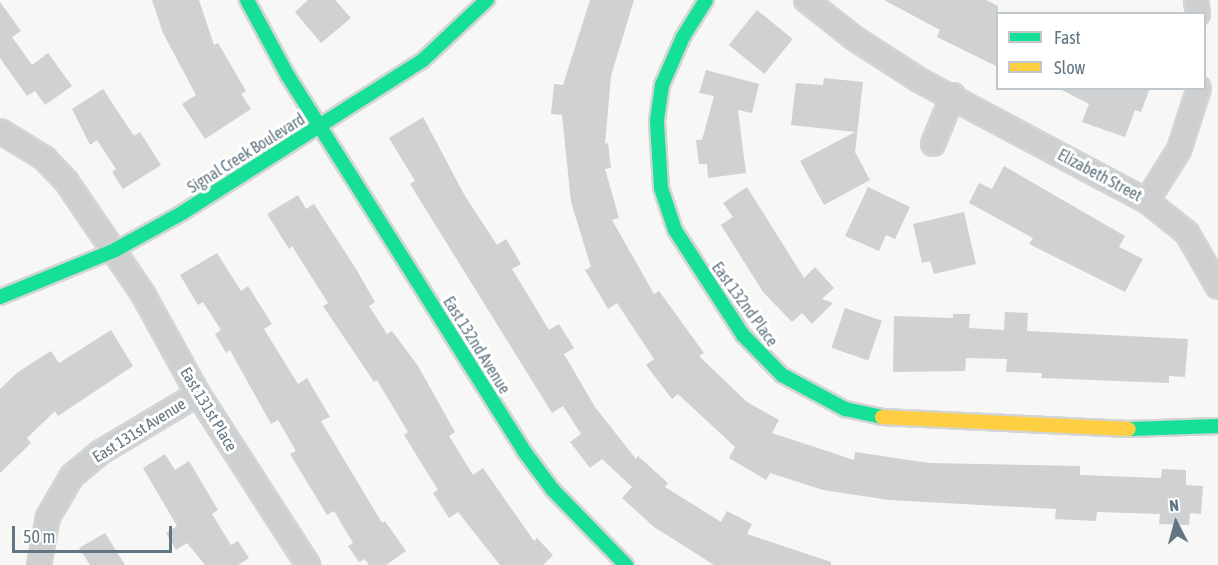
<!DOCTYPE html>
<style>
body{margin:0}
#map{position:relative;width:1218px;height:565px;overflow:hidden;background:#f7f7f6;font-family:"Asap Condensed",sans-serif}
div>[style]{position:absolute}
.building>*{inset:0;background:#cfd1d2;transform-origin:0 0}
.roads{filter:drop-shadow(2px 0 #d3d4d4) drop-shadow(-2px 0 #d3d4d4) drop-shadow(0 2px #d3d4d4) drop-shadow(0 -2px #d3d4d4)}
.street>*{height:22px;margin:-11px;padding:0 11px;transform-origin:11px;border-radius:11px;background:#cdcfd0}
.fast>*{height:14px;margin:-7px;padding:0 7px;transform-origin:7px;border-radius:7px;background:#16e098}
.slow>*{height:14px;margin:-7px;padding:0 7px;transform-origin:7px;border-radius:7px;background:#ffcf43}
span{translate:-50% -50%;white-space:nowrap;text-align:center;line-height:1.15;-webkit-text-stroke:6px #fff;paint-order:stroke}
.street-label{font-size:16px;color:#617582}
.legend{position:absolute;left:996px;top:12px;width:210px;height:78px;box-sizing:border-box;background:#fff;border:2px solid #c0c8cd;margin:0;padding:8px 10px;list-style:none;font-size:18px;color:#617582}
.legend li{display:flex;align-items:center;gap:12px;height:30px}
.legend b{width:30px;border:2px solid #c0c8cd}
.north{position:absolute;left:1146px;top:493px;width:60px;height:60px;-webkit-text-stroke:4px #fff;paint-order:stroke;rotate:354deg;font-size:16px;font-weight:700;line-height:24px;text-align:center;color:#617582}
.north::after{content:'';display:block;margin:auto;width:21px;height:27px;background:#617582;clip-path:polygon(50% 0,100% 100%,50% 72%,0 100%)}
.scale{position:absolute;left:12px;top:526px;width:160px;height:27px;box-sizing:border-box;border:3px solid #617582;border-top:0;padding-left:8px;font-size:18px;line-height:21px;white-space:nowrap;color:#617582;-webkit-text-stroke:4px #fff;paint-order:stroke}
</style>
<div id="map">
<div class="building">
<div style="clip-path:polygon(152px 0,199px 0,214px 45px,218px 43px,246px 91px,241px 94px,251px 109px,205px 139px,182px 104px,196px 95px,163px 33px)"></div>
<div style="clip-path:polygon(308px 0,335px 0,351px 18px,321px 43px,295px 12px)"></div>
<div style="clip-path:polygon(590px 0,634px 0,611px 76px,605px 144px,608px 143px,611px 168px,605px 169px,619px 218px,612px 220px,654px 294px,659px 291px,704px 353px,699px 356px,747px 402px,779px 420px,772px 433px,854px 460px,855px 452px,929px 463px,1080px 466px,1080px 475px,1161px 478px,1162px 469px,1186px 470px,1186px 485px,1203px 486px,1201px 514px,1190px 513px,1189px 525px,1159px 524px,1160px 514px,1097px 512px,1096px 521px,1055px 519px,1056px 509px,889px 500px,823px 490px,770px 473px,766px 480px,729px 458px,735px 447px,678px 394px,672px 399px,646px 365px,654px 359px,617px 303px,608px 309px,585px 270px,591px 267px,571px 202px,562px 115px,551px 114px,554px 84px,563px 85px)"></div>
<div style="clip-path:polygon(884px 0,986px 0,998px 6px,998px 67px,937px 37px,940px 30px)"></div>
<div style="clip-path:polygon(0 2px,21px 31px,12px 37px,32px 65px,48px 53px,72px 86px,45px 105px,35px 91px,27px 96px,0 58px)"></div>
<div style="left:757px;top:10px;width:46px;height:45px;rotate:39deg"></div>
<div style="clip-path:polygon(706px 70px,759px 84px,752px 113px,738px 110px,746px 173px,708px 178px,707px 164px,699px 164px,696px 140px,702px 140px,714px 96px,699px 93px)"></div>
<div style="clip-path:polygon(824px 78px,863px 82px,855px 152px,870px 180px,824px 205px,800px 161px,855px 132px,791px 125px,796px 83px,823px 85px)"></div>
<div style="clip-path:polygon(1058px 88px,1150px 88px,1141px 112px,1135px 110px,1125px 137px,1082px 122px,1089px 104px)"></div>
<div style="clip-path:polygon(103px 89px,134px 136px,140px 132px,161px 165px,123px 189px,112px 172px,116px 169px,97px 140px,90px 145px,72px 109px)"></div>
<div style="clip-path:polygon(423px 117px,465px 196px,497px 245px,506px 239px,521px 264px,512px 269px,549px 330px,559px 324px,574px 348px,564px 354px,595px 407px,636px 459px,638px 456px,668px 483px,665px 487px,721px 522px,727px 511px,752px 524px,747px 534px,831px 562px,831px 565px,714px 565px,654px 527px,622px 498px,632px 487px,602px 459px,590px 468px,570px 442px,581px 434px,563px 406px,552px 413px,410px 184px,415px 181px,389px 138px)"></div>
<div style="clip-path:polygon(1004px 166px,1125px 236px,1119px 247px,1143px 259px,1125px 292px,1029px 244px,1033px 238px,969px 203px,979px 183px,992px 189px)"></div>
<div style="clip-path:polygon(747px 187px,804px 278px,815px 267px,834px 288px,822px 299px,833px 303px,812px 324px,802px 313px,792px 322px,763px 292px,721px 225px,733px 217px,723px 203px)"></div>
<div style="clip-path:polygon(868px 187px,910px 207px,895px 239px,886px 235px,879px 251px,845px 236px)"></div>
<div style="clip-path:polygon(298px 195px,306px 209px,314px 204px,356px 269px,375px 302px,369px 306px,387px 334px,392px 331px,418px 366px,455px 432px,449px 436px,473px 475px,483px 468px,534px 541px,537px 538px,553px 555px,543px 565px,500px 565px,458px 512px,449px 518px,433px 493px,438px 490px,404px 435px,408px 432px,377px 380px,374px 382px,323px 306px,328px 303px,292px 246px,289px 249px,267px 214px)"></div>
<div style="clip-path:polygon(964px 212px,976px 264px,934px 274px,930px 261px,922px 263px,913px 224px)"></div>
<div style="clip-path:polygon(217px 253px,241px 291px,248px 286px,272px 324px,264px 329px,298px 384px,307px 378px,330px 417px,321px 421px,382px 523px,385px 521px,406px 551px,386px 565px,369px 565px,365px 559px,359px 562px,348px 546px,353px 543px,334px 511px,327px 515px,290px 454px,296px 451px,278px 420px,271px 424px,230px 350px,226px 353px,215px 334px,221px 330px,203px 302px,198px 305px,180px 275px)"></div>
<div style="left:845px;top:308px;width:39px;height:42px;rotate:19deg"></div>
<div style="clip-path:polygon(1005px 312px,1028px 313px,1027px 331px,1188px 339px,1185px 377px,1169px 376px,1169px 383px,1041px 378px,1042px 373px,1006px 372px,1007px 359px,966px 358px,965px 371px,893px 372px,894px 316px,953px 318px,953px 314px,970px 314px,969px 328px,1004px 330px)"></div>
<div style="clip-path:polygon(111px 330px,133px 366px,58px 416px,55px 411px,27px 438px,31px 443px,0 473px,0 389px,18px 372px,51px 351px,59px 363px)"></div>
<div style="clip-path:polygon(165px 454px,175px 470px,189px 461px,218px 510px,212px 514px,231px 545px,238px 541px,249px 558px,238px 565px,205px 565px,187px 543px,176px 550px,166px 533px,177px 526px,143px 468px)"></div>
<div style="clip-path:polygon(105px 533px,125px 565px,90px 565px,79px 548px)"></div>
</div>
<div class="roads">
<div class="street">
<div style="left:806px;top:0;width:61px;rotate:38.4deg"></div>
<div style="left:854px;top:38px;width:77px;rotate:32.9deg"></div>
<div style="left:919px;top:80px;width:258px;rotate:28deg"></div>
<div style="left:1147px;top:201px;width:51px;rotate:38.7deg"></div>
<div style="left:1187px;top:233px;width:62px;rotate:60.1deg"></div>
<div style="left:1196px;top:0;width:14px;rotate:82deg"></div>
<div style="left:0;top:131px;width:52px;rotate:31.5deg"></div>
<div style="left:44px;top:158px;width:32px;rotate:46deg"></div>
<div style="left:66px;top:181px;width:137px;rotate:55.7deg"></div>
<div style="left:143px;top:294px;width:114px;rotate:61.2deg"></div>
<div style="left:198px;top:394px;width:203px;rotate:57.2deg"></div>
<div style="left:933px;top:144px;width:53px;rotate:-67.8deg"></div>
<div style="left:1147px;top:201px;width:60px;rotate:-57.9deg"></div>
<div style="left:1179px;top:150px;width:65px;rotate:-72.1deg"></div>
<div style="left:39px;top:565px;width:49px;rotate:-79.4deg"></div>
<div style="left:48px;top:517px;width:48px;rotate:-59.7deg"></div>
<div style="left:72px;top:476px;width:38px;rotate:-40deg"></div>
<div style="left:101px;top:452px;width:113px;rotate:-30.9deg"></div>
</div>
<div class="fast">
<div style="left:247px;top:0;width:86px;rotate:61.7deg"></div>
<div style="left:288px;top:76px;width:443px;rotate:57.8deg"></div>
<div style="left:524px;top:451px;width:49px;rotate:53.4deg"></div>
<div style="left:553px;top:490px;width:105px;rotate:45.8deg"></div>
<div style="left:706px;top:0;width:44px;rotate:121.9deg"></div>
<div style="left:683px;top:37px;width:52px;rotate:113.6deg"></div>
<div style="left:662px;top:85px;width:37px;rotate:98deg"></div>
<div style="left:657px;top:122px;width:66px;rotate:86.5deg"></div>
<div style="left:661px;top:188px;width:44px;rotate:71.6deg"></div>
<div style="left:675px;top:230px;width:125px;rotate:57.1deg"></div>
<div style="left:743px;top:335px;width:56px;rotate:45.7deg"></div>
<div style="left:782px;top:375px;width:72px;rotate:28.4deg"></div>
<div style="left:845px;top:409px;width:38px;rotate:12deg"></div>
<div style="left:0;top:297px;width:124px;rotate:-22.2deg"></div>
<div style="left:115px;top:250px;width:77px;rotate:-28.9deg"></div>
<div style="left:182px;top:213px;width:285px;rotate:-32.4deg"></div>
<div style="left:423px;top:60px;width:88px;rotate:-43.2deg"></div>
<div style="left:1129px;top:429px;width:89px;rotate:-1.9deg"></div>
</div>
<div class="slow">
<div style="left:882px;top:417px;width:247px;rotate:2.8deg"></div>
</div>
</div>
<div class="street-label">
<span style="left:246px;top:153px;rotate:-32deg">Signal Creek Boulevard</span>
<span style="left:1100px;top:175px;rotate:28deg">Elizabeth Street</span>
<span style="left:745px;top:304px;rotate:54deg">East 132nd Place</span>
<span style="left:477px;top:345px;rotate:58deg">East 132nd Avenue</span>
<span style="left:209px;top:409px;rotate:59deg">East 131st Place</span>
<span style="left:139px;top:430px;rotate:-32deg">East 131st Avenue</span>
</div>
<ul class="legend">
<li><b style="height:8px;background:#16e098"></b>Fast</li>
<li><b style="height:8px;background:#ffcf43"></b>Slow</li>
</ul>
<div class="north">N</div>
<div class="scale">50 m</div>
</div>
